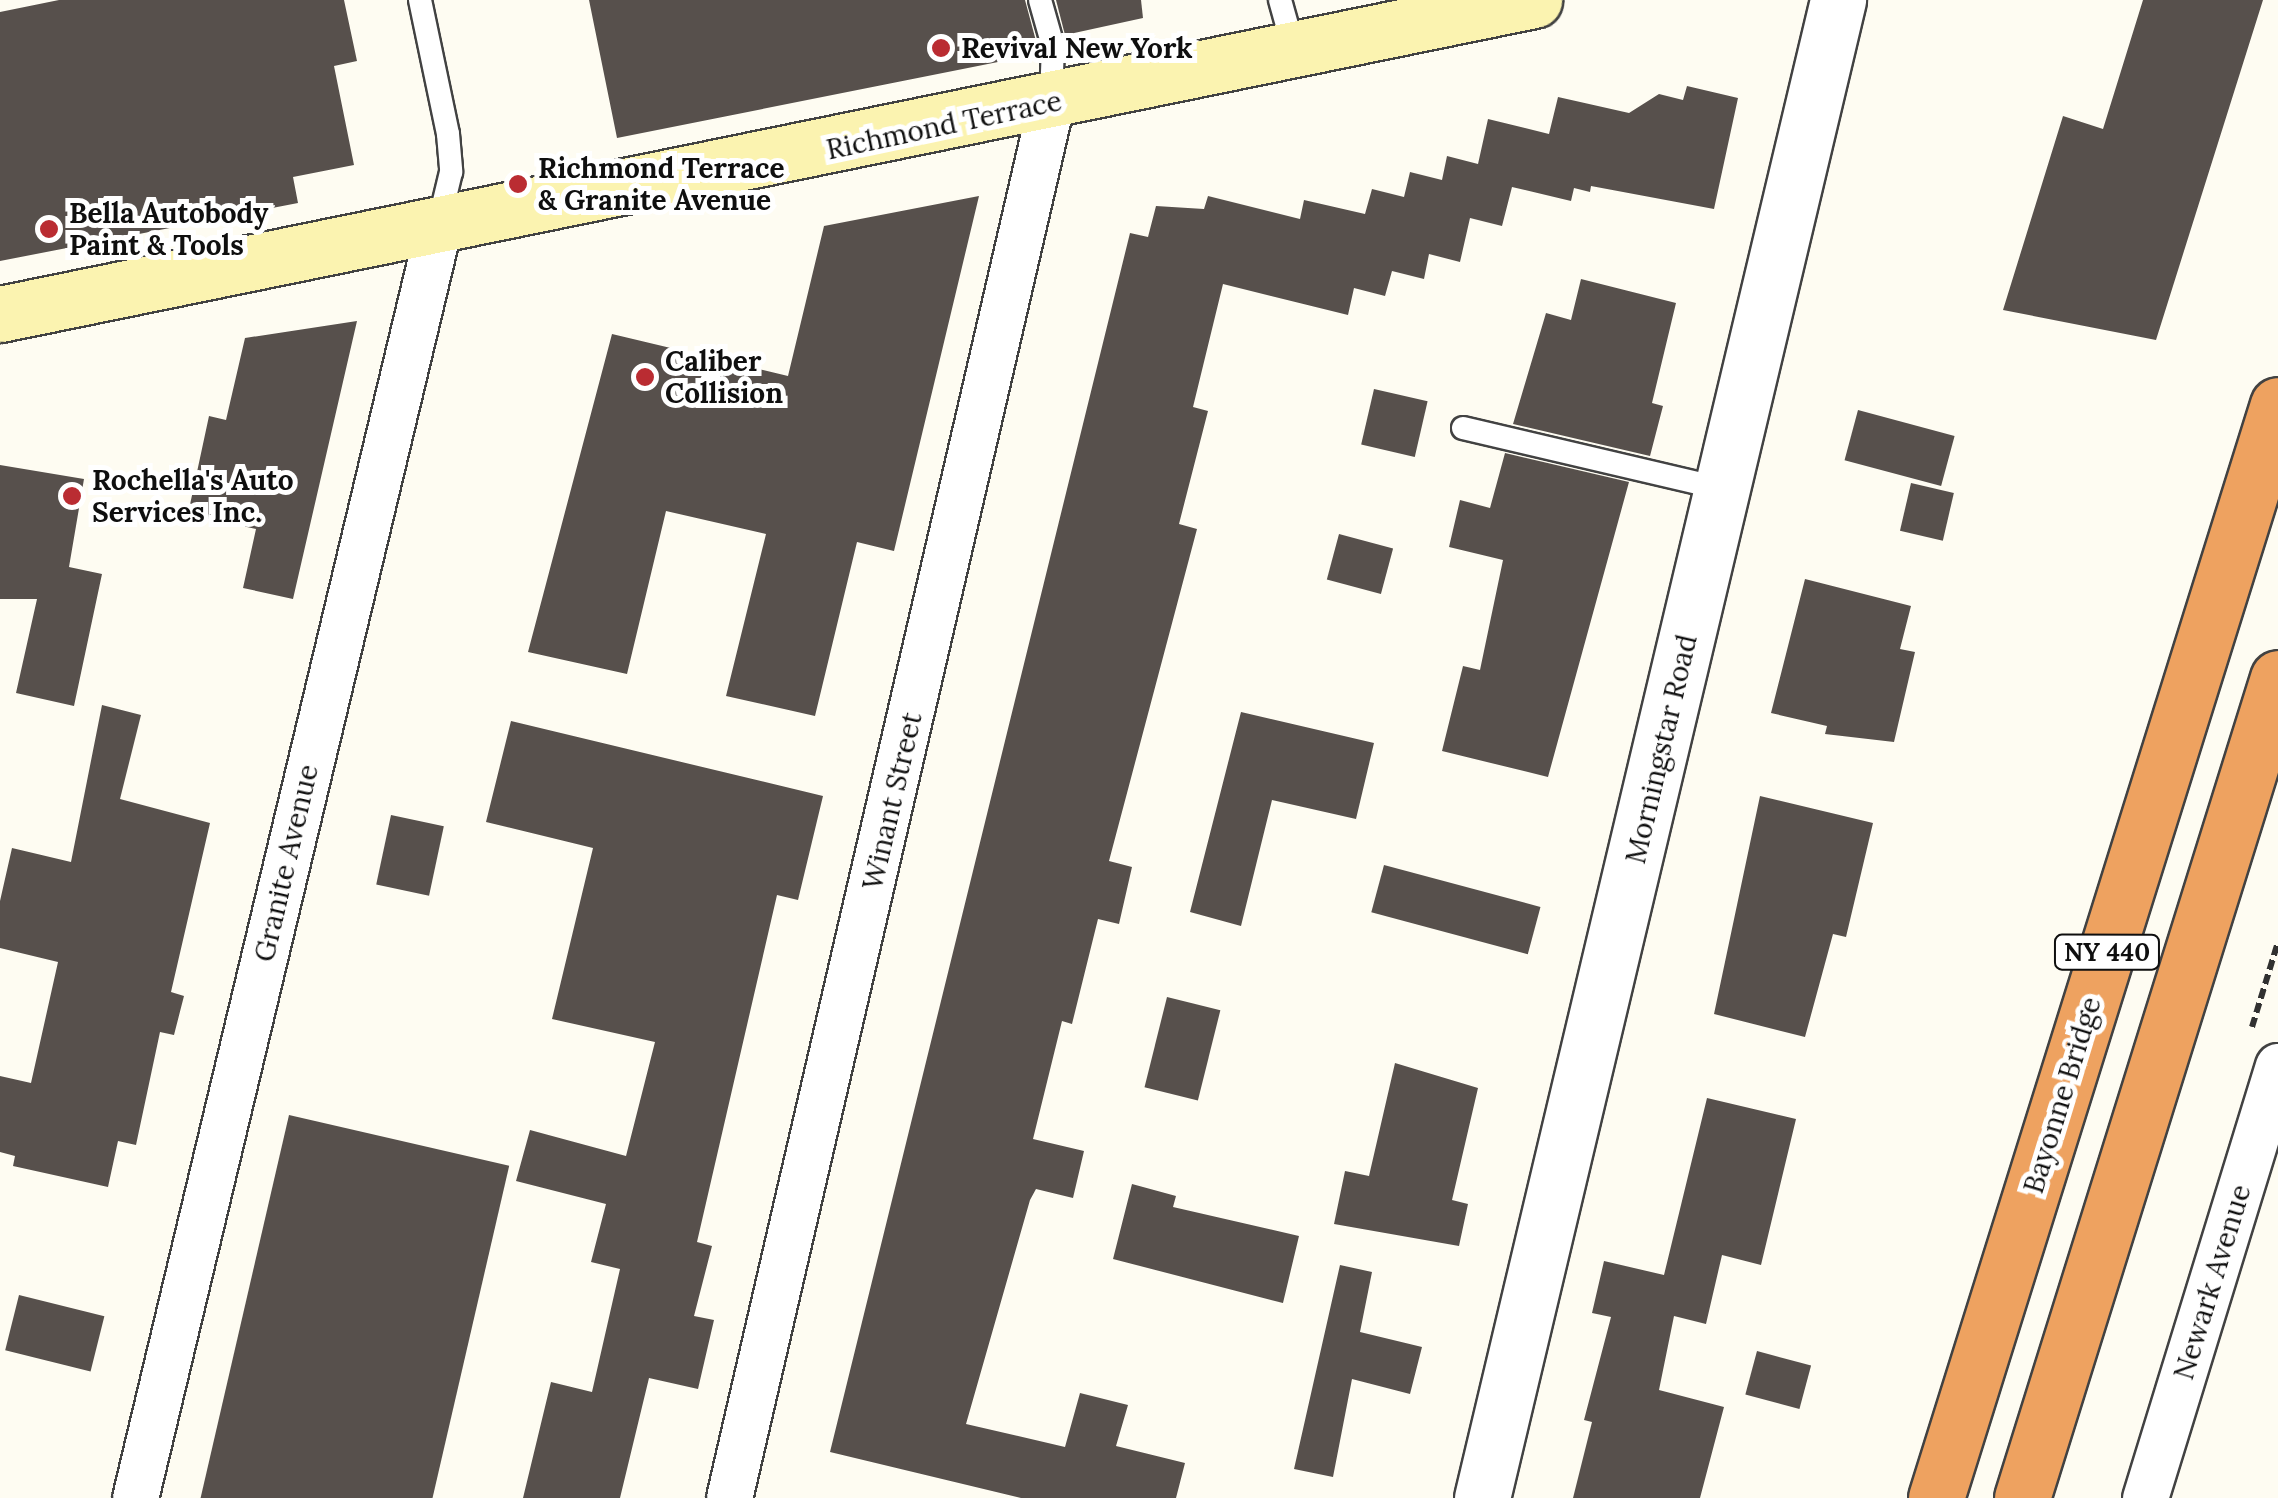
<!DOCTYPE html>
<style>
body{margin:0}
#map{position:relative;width:2278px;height:1498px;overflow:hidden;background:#fefcf2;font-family:Lora,serif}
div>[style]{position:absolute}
.building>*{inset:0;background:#57504c;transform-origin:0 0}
.path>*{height:6px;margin-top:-3px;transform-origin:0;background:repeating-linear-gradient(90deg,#313131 0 10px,transparent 0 15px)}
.roads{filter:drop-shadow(2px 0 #424242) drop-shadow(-2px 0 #424242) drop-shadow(0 2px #424242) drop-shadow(0 -2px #424242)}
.service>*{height:22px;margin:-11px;padding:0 11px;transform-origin:11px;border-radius:11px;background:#fff}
.minor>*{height:45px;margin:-22.5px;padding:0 22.5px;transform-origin:22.5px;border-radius:22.5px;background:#fff}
.tertiary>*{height:55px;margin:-27.5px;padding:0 27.5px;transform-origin:27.5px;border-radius:27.5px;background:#fff}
.secondary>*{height:55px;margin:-27.5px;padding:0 27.5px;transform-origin:27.5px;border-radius:27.5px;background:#fbf3b0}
.motorway>*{height:55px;margin:-27.5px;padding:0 27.5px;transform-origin:27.5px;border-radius:27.5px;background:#eea260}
.dots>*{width:28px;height:28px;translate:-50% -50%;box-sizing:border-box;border:5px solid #fff;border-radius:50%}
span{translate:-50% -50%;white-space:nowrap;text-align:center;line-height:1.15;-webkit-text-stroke:10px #fff;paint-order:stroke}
.shield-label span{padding:2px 8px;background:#fff;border:2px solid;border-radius:8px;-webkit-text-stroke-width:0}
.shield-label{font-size:25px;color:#0f0f0f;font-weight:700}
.poi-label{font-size:28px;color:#0f0f0f;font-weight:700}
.left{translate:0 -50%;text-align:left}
.street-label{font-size:28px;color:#0f0f0f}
</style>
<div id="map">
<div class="building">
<div style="clip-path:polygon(59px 0,344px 0,357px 61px,334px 66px,354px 165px,293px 177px,298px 203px,0 261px,0 12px)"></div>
<div style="clip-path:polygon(589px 0,1025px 0,1036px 41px,1025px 43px,1028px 56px,617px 138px)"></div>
<div style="clip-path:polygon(1056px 0,1141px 0,1143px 18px,1065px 35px)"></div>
<div style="clip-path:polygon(2143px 0,2263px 0,2156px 340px,2003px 310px,2063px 116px,2103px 129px)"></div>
<div style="clip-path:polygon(1687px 86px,1738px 98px,1714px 209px,1591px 186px,1590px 192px,1574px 188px,1571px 201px,1512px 187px,1502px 226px,1470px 218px,1460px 262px,1429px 254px,1424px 279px,1392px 271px,1385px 296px,1354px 288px,1348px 315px,1223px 284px,1193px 407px,1208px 411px,1179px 524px,1197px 529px,1109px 861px,1132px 867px,1119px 924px,1098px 919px,1072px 1024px,1062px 1021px,1033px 1139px,1084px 1151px,1073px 1198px,1036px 1189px,1030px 1200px,966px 1424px,1065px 1447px,1080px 1393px,1128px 1405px,1116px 1446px,1185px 1463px,1176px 1498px,1021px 1498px,830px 1452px,1130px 233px,1148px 237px,1156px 206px,1204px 209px,1208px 196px,1300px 219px,1304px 200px,1365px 214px,1372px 189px,1404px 197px,1410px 172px,1442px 180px,1447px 156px,1478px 164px,1488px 119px,1549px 134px,1558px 97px,1629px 113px,1659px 94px,1683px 100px)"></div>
<div style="clip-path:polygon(979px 196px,894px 551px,857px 542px,815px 716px,726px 696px,766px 534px,666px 511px,627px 674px,528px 652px,612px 334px,788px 376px,824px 226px)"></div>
<div style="clip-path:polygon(1581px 279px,1676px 303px,1652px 403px,1663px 406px,1650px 456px,1513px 424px,1546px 313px,1571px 320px)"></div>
<div style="clip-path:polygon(357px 321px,293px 599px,243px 588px,256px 529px,188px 514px,209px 416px,226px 420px,245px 338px)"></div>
<div style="left:1374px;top:389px;width:55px;height:57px;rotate:13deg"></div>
<div style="left:1858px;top:410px;width:100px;height:52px;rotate:15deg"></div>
<div style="clip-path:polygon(1505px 453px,1629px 482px,1548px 777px,1442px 751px,1463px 666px,1480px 670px,1503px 560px,1449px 547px,1460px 500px,1490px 508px)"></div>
<div style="clip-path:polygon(0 465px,84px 479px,69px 567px,102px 574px,74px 706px,16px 693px,37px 599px,0 599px)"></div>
<div style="left:1911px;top:483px;width:44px;height:49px;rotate:13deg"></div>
<div style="left:1339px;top:534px;width:56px;height:47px;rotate:15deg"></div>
<div style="clip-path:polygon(1805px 579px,1911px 606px,1900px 649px,1915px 652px,1894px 742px,1825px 734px,1827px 726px,1771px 713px)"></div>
<div style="clip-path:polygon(102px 705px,141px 715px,120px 799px,210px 823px,171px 992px,184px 996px,174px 1035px,160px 1032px,136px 1145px,118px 1141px,108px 1187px,13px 1166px,15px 1156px,0 1152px,0 1076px,31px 1083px,58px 962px,0 948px,0 901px,12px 848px,71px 862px)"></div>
<div style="clip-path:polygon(1241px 712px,1374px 743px,1356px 819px,1272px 800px,1241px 926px,1190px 912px)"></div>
<div style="clip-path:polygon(511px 721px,823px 796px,798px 900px,777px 895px,697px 1242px,712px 1246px,694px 1316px,714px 1320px,698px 1389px,649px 1378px,620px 1498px,523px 1498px,551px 1382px,592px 1392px,620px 1269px,591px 1262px,606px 1204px,516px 1181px,530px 1130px,626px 1156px,655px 1042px,552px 1019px,593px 848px,486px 822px)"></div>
<div style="clip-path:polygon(1760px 796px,1873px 823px,1846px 937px,1833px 934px,1805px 1037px,1714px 1014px)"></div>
<div style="left:391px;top:815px;width:54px;height:71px;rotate:12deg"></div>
<div style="left:1384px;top:865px;width:162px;height:49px;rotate:15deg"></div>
<div style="left:1167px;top:997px;width:55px;height:93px;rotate:14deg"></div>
<div style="clip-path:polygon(1395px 1063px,1478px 1088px,1452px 1200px,1468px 1204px,1459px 1246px,1334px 1224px,1345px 1171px,1369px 1176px)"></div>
<div style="clip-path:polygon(1707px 1098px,1796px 1119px,1761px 1265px,1722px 1255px,1706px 1324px,1674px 1316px,1659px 1390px,1724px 1407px,1700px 1498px,1573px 1498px,1592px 1422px,1584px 1420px,1611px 1317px,1592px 1313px,1604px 1261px,1664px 1275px)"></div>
<div style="left:289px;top:1115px;width:226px;height:394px;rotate:13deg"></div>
<div style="clip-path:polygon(1132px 1184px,1176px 1196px,1173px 1207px,1299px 1236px,1283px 1303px,1113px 1259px)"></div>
<div style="clip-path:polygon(1340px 1265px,1372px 1272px,1360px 1332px,1422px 1347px,1410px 1394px,1352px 1379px,1333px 1477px,1294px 1469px)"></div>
<div style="left:19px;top:1295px;width:88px;height:57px;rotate:14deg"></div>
<div style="left:1757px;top:1351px;width:56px;height:45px;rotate:15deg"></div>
</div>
<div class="path">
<div style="left:2252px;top:1027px;width:89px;rotate:-73deg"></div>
</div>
<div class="roads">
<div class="service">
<div style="left:420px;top:0;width:137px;rotate:78.2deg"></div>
<div style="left:448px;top:134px;width:38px;rotate:85deg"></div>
<div style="left:451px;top:172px;width:51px;rotate:103.5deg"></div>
<div style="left:1040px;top:0;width:48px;rotate:74.2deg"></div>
<div style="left:1053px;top:46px;width:53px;rotate:92.2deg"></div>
<div style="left:1280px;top:0;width:52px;rotate:74.4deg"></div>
<div style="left:1463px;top:428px;width:267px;rotate:13.2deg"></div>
</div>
<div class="minor">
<div style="left:135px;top:1498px;width:1305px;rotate:-76.57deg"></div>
<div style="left:729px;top:1498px;width:1432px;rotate:-77deg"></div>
<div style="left:2145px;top:1498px;width:452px;rotate:-72.9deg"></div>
</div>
<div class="tertiary">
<div style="left:1482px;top:1498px;width:1540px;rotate:-76.63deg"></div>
</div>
<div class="secondary">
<div style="left:0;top:314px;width:1566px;rotate:-11.57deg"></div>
</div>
<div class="motorway">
<div style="left:1936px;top:1498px;width:1145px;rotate:-72.63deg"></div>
<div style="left:2022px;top:1498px;width:859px;rotate:-72.66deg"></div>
</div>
</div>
<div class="dots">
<div style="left:941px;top:48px;background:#ba2c32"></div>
<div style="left:518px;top:184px;background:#ba2c32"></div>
<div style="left:49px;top:229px;background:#ba2c32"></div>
<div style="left:645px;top:377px;background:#ba2c32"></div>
<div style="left:72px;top:496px;background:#ba2c32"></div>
</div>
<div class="shield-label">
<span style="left:2107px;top:952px">NY 440</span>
</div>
<div class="poi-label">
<span class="left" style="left:961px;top:48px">Revival New York</span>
<span class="left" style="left:538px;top:184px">Richmond Terrace<br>&amp; Granite Avenue</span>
<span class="left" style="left:69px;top:229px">Bella Autobody<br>Paint &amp; Tools</span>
<span class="left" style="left:665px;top:377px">Caliber<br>Collision</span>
<span class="left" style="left:92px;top:496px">Rochella's Auto<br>Services Inc.</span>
</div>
<div class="street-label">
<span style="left:944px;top:125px;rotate:-12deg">Richmond Terrace</span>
<span style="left:1661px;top:749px;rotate:-77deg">Morningstar Road</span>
<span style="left:892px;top:801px;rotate:-77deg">Winant Street</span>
<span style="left:286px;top:863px;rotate:-77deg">Granite Avenue</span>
<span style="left:2062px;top:1095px;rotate:-73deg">Bayonne Bridge</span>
<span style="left:2212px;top:1282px;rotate:-73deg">Newark Avenue</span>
</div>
</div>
